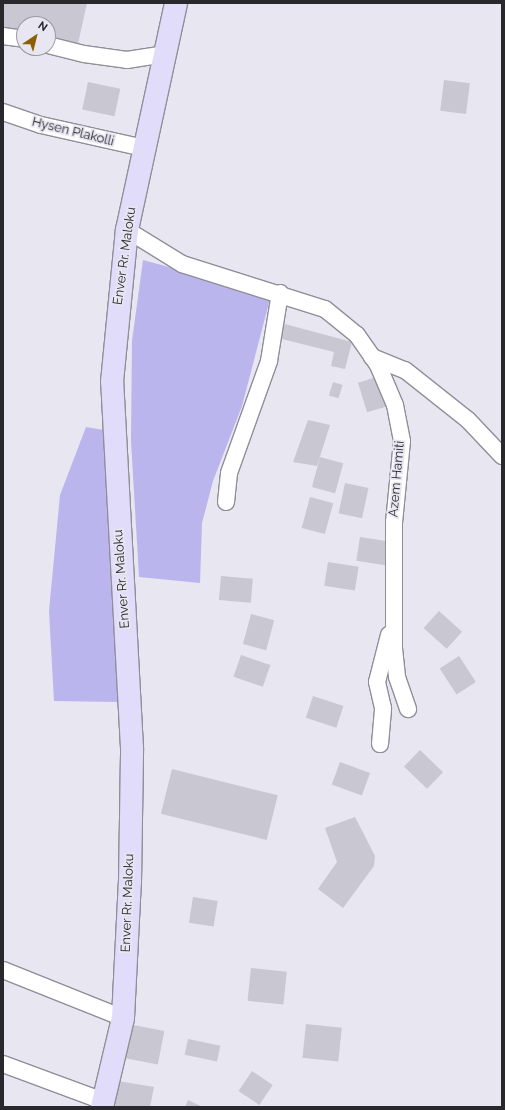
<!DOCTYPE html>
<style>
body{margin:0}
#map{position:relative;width:505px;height:1110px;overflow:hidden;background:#e7e6f1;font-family:Raleway,sans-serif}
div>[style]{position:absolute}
.green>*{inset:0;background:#bab5ec}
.building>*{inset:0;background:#c8c7d2;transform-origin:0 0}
.roads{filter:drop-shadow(1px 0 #8f8e99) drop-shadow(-1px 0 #8f8e99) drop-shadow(0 1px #8f8e99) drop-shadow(0 -1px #8f8e99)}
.minor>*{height:16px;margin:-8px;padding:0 8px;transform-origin:8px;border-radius:8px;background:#fff}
.secondary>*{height:22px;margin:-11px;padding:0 11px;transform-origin:11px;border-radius:11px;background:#e1dcfa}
span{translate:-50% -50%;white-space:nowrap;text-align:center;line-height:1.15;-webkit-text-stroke:3.5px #e7e6f1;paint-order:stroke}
.street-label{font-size:13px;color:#29282d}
.frame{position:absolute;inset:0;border:4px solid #29282d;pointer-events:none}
.north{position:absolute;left:16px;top:16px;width:40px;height:40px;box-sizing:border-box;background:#e7e6f1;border:1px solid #9b9aa3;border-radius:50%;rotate:35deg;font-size:11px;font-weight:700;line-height:16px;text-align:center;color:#29282d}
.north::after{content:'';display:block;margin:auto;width:14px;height:18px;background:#8a6000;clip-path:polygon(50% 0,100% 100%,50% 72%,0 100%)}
</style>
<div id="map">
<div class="green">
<div style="clip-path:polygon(143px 260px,271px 295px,242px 406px,213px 481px,202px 523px,200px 583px,139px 577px,131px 441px,132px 341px)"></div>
<div style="clip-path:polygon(86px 427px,104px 430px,119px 702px,54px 701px,49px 611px,60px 495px)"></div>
</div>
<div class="building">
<div style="clip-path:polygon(3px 3px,87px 3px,78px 44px,48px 37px,48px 24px,24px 24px,24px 32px,3px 27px)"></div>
<div style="left:444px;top:80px;width:26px;height:31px;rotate:7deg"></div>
<div style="left:88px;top:82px;width:33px;height:28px;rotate:12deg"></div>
<div style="clip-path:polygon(281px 323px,352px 342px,345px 369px,331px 366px,334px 352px,278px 338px)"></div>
<div style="left:380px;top:376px;width:31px;height:23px;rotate:73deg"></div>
<div style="left:333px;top:382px;width:10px;height:14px;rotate:17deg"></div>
<div style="clip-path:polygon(308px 420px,330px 425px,317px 466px,293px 462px)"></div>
<div style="left:320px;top:457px;width:24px;height:31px;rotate:15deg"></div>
<div style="left:345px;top:483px;width:24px;height:31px;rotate:12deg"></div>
<div style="left:310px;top:497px;width:24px;height:32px;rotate:15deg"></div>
<div style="left:360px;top:537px;width:31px;height:24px;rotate:9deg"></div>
<div style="left:328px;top:562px;width:31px;height:24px;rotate:9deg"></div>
<div style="left:221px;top:576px;width:32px;height:24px;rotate:5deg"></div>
<div style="left:439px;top:611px;width:31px;height:23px;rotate:42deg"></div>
<div style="left:251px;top:614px;width:24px;height:31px;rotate:15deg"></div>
<div style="left:241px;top:655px;width:31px;height:23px;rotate:19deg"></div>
<div style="left:459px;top:656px;width:31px;height:23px;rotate:57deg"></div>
<div style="left:313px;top:696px;width:32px;height:23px;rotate:18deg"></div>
<div style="left:420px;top:750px;width:32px;height:23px;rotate:44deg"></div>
<div style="left:340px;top:762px;width:32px;height:24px;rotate:20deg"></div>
<div style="left:172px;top:769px;width:109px;height:46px;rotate:14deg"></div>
<div style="clip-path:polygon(355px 817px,375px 856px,374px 866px,343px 908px,318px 889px,337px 862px,325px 828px)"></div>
<div style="left:193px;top:897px;width:25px;height:26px;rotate:9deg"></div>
<div style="left:251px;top:968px;width:36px;height:33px;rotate:6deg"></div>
<div style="left:128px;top:1024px;width:37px;height:34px;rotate:11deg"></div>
<div style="left:306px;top:1024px;width:36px;height:34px;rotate:6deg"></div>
<div style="left:188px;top:1039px;width:33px;height:16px;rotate:12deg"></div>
<div style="left:252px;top:1071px;width:25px;height:24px;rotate:34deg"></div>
<div style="clip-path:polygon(118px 1081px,154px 1087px,150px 1107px,113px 1107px)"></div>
<div style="clip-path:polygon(188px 1100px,203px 1107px,185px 1107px)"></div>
</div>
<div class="roads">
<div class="minor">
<div style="left:3px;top:36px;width:21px;rotate:8deg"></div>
<div style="left:48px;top:45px;width:37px;rotate:14deg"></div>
<div style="left:84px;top:54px;width:43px;rotate:7.9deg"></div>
<div style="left:127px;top:60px;width:38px;rotate:-9deg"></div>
<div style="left:3px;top:112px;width:40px;rotate:18.9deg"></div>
<div style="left:41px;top:125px;width:106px;rotate:12.6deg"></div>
<div style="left:127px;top:230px;width:65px;rotate:31.7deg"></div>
<div style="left:182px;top:264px;width:150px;rotate:17.5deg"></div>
<div style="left:325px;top:309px;width:41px;rotate:39.1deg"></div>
<div style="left:357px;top:335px;width:37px;rotate:55deg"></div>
<div style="left:378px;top:365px;width:43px;rotate:67deg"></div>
<div style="left:395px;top:405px;width:37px;rotate:79deg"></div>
<div style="left:402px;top:441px;width:81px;rotate:95.6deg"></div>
<div style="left:394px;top:522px;width:126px;rotate:90deg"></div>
<div style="left:394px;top:648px;width:29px;rotate:84deg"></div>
<div style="left:397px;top:677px;width:34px;rotate:71deg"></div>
<div style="left:372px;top:357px;width:35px;rotate:22deg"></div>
<div style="left:405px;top:370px;width:80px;rotate:38.4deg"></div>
<div style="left:468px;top:420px;width:50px;rotate:46.6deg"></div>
<div style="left:226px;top:502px;width:29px;rotate:-84deg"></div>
<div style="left:229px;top:473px;width:119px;rotate:-70.3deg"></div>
<div style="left:269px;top:361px;width:69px;rotate:-80.8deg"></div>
<div style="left:380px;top:744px;width:36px;rotate:-85deg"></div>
<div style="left:383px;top:708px;width:27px;rotate:-103deg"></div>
<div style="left:377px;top:682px;width:49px;rotate:-75.7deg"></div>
<div style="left:3px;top:970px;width:129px;rotate:21.8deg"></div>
<div style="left:3px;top:1064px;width:107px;rotate:20.3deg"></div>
</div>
<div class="secondary">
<div style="left:102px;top:1107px;width:91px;rotate:-76.7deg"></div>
<div style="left:123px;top:1018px;width:136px;rotate:-87.1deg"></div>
<div style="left:130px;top:882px;width:134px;rotate:-89.1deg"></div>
<div style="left:132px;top:748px;width:367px;rotate:-93.1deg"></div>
<div style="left:112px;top:382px;width:153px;rotate:-84.4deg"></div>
<div style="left:127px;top:230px;width:232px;rotate:-77.8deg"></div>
</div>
</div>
<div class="street-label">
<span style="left:73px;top:132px;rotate:14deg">Hysen Plakolli</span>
<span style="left:125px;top:256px;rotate:-82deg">Enver Rr. Maloku</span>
<span style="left:397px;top:479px;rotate:-85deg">Azem Hamiti</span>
<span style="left:122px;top:579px;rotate:-94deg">Enver Rr. Maloku</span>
<span style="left:128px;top:903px;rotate:-88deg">Enver Rr. Maloku</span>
</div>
<div class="frame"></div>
<div class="north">N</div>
</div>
